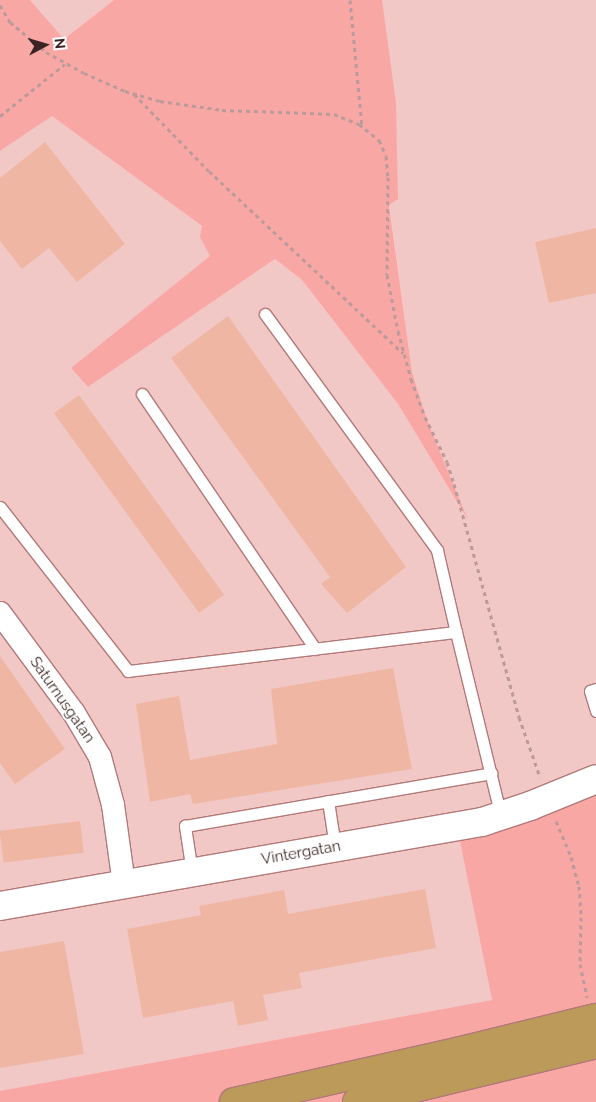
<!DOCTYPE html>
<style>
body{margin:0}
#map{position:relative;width:596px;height:1102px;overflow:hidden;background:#fed8d7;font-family:Raleway,sans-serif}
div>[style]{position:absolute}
.built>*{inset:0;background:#f2c8c7}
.green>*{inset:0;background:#f9a7a5}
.building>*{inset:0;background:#efb7a3;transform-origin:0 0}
.path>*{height:3px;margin-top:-1.5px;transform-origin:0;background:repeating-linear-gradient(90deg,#bb9b9a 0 4px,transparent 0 8px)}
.roads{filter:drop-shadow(1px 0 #b27978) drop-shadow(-1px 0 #b27978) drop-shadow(0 1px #b27978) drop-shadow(0 -1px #b27978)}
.service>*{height:11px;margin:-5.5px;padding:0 5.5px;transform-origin:5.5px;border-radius:5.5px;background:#fff}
.minor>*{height:22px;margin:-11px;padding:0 11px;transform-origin:11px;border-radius:11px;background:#fff}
.tertiary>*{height:28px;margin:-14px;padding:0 14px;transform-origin:14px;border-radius:14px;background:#fff}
.trunk>*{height:28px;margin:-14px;padding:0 14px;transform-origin:14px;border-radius:14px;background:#bc9a5a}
span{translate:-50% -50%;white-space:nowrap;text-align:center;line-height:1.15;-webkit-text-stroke:4px #fff;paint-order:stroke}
.street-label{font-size:15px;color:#3b2423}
.north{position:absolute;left:20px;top:20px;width:50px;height:50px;-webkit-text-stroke:4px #fff;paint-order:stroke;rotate:84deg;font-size:14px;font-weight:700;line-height:20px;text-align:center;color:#3b2423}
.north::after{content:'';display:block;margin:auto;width:18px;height:22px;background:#3b2423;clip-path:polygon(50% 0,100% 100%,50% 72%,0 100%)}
</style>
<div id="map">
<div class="built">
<div style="clip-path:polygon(30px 0,114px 0,64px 39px)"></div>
<div style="clip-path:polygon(374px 0,596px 0,596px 779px,458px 826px,492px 1000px,0 1102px,0 151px,52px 115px,226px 244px,71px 368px,88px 387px,275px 259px,302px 280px,398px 404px,466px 517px,427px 420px,412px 372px,388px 195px)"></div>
</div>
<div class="green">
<div style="clip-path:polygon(0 0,30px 0,64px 39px,114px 0,382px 0,396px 103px,398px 199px,389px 205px,412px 372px,427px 420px,468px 520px,398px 404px,302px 280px,275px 259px,88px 387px,71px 368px,210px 256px,200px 237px,202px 226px,52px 116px,0 151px)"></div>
<div style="clip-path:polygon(596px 779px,596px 1102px,0 1102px,0 1091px,492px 1000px,457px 826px)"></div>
</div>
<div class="building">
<div style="clip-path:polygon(45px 142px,125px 244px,77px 282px,49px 248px,22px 269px,0 241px,0 178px)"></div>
<div style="clip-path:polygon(596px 228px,596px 293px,549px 303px,535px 242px)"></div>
<div style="clip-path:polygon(228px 316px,406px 567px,347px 613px,321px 584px,330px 577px,171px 358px)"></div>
<div style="left:79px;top:395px;width:247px;height:31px;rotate:54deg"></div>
<div style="clip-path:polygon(0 656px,65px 749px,15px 784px,0 763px)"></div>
<div style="clip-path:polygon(393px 668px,412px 769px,193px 804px,190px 794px,150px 802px,136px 704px,179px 696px,190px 760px,277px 744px,271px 689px)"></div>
<div style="left:80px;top:821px;width:32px;height:81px;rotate:83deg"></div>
<div style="clip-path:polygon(425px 889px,436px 948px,299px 973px,302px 988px,263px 995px,268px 1020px,238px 1026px,233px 1001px,143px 1018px,127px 929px,201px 915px,199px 906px,284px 890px,288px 914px)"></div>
<div style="clip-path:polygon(64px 941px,84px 1054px,0 1068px,0 952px)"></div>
</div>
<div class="path">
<div style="left:350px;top:0;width:127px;rotate:84.6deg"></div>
<div style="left:0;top:5px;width:20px;rotate:60deg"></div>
<div style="left:10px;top:22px;width:47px;rotate:39.8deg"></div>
<div style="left:46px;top:52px;width:43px;rotate:28.9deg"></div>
<div style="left:84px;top:73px;width:45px;rotate:23.7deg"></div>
<div style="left:125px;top:91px;width:36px;rotate:16deg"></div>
<div style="left:160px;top:101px;width:63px;rotate:8.3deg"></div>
<div style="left:222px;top:110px;width:112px;rotate:2deg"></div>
<div style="left:334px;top:114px;width:27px;rotate:22deg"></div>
<div style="left:359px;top:124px;width:26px;rotate:39deg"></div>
<div style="left:379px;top:140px;width:17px;rotate:66deg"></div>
<div style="left:386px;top:156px;width:21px;rotate:85deg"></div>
<div style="left:388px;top:177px;width:98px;rotate:90.6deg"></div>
<div style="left:387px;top:275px;width:57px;rotate:78.9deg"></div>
<div style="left:398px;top:331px;width:50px;rotate:74.8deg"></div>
<div style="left:411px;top:379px;width:40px;rotate:69.8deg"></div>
<div style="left:425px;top:417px;width:50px;rotate:63.9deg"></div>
<div style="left:447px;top:462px;width:23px;rotate:72deg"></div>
<div style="left:454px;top:484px;width:242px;rotate:74.4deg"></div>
<div style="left:519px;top:717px;width:64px;rotate:70.7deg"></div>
<div style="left:134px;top:94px;width:107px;rotate:45.8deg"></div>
<div style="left:209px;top:171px;width:266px;rotate:43.2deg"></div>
<div style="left:0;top:116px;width:83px;rotate:-38.7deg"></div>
<div style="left:556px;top:821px;width:39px;rotate:67deg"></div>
<div style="left:571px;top:857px;width:30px;rotate:75deg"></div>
<div style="left:579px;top:886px;width:31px;rotate:86deg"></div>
<div style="left:581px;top:917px;width:47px;rotate:91.2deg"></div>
<div style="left:580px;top:964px;width:34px;rotate:78deg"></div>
</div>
<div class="roads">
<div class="service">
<div style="left:265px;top:314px;width:292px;rotate:53.9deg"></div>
<div style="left:437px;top:550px;width:84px;rotate:77deg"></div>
<div style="left:142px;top:394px;width:308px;rotate:55.8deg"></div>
<div style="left:0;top:507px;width:208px;rotate:52deg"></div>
<div style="left:128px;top:671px;width:330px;rotate:-6.8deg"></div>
<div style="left:456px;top:632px;width:189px;rotate:76.3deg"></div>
<div style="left:596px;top:689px;width:6px;rotate:162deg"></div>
<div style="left:590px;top:691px;width:21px;rotate:73deg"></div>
<div style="left:328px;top:801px;width:46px;rotate:81.2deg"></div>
<div style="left:192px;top:872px;width:47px;rotate:-98.7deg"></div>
<div style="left:185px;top:826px;width:311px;rotate:-9.8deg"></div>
</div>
<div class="minor">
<div style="left:0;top:613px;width:124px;rotate:53.5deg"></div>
<div style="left:74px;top:713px;width:51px;rotate:59.4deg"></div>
<div style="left:100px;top:757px;width:50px;rotate:74.8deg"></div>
<div style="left:113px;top:805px;width:80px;rotate:82.1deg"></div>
</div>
<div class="tertiary">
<div style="left:0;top:906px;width:489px;rotate:-9.9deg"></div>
<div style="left:482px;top:822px;width:51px;rotate:-18.4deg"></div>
<div style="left:530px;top:806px;width:71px;rotate:-22.2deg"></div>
</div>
<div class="trunk">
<div style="left:234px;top:1102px;width:228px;rotate:-12.7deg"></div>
<div style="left:456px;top:1052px;width:144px;rotate:-13.7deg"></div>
<div style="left:357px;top:1102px;width:246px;rotate:-13.6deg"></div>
</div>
</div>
<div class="street-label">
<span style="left:62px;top:700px;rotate:55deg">Saturnusgatan</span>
<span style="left:301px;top:853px;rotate:-10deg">Vintergatan</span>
</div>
<div class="north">N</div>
</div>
